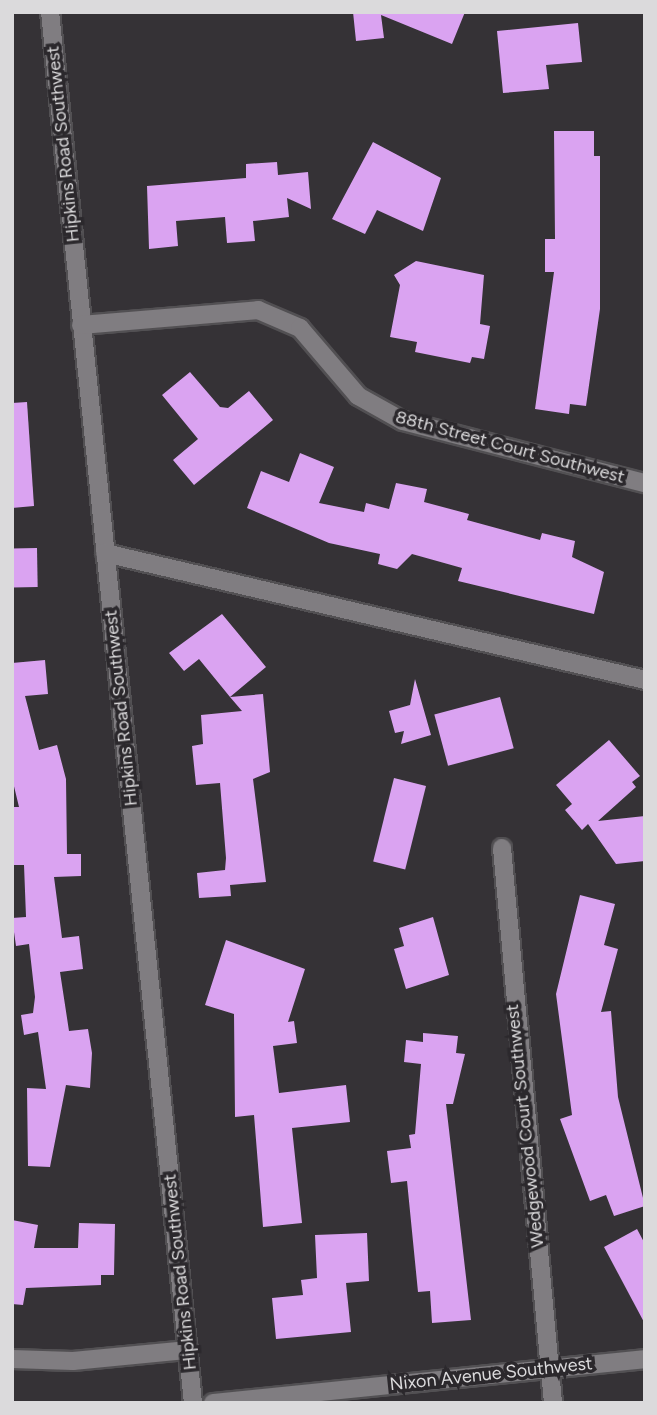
<!DOCTYPE html>
<style>
body{margin:0}
#map{position:relative;width:657px;height:1415px;overflow:hidden;background:#353236;font-family:Figtree,sans-serif}
div>[style]{position:absolute}
.building>*{inset:0;background:#daa3f1;transform-origin:0 0}
.roads{filter:drop-shadow(2px 0 #525053) drop-shadow(-2px 0 #525053) drop-shadow(0 2px #525053) drop-shadow(0 -2px #525053)}
.minor>*{height:18px;margin:-9px;padding:0 9px;transform-origin:9px;border-radius:9px;background:#807d81}
span{translate:-50% -50%;white-space:nowrap;text-align:center;line-height:1.15;-webkit-text-stroke:7px #2b282c;paint-order:stroke}
.street-label{font-size:18px;color:#dbdadc}
.frame{position:absolute;inset:0;border:14px solid #dbdadc;pointer-events:none}
</style>
<div id="map">
<div class="building">
<div style="clip-path:polygon(353px 12px,465px 12px,452px 44px,381px 15px,384px 38px,356px 41px)"></div>
<div style="clip-path:polygon(578px 23px,582px 62px,546px 65px,549px 89px,503px 93px,497px 31px)"></div>
<div style="clip-path:polygon(554px 131px,594px 131px,594px 156px,600px 156px,600px 309px,586px 406px,570px 404px,569px 414px,535px 409px,554px 272px,545px 272px,545px 239px,555px 239px)"></div>
<div style="clip-path:polygon(373px 142px,441px 178px,423px 231px,377px 210px,365px 234px,332px 219px)"></div>
<div style="clip-path:polygon(277px 162px,278px 175px,308px 172px,311px 209px,287px 198px,289px 217px,253px 221px,255px 241px,227px 243px,225px 217px,176px 221px,178px 246px,149px 249px,147px 186px,246px 178px,246px 164px)"></div>
<div style="clip-path:polygon(416px 261px,484px 275px,480px 324px,490px 326px,484px 359px,472px 357px,470px 363px,415px 352px,417px 342px,390px 337px,400px 285px,394px 275px)"></div>
<div style="clip-path:polygon(190px 372px,220px 407px,228px 408px,249px 391px,273px 420px,194px 485px,173px 460px,198px 439px,162px 395px)"></div>
<div style="clip-path:polygon(27px 402px,34px 506px,12px 508px,12px 403px)"></div>
<div style="clip-path:polygon(300px 453px,334px 467px,319px 503px,364px 512px,366px 503px,389px 509px,396px 483px,427px 489px,424px 502px,469px 514px,467px 520px,540px 540px,542px 533px,575px 541px,572px 557px,604px 572px,594px 614px,458px 581px,462px 568px,412px 554px,397px 569px,378px 564px,380px 554px,329px 543px,247px 508px,261px 471px,289px 482px)"></div>
<div style="left:37px;top:548px;width:39px;height:25px;rotate:89deg"></div>
<div style="clip-path:polygon(222px 614px,266px 667px,230px 697px,199px 659px,184px 671px,169px 653px)"></div>
<div style="clip-path:polygon(45px 660px,48px 694px,25px 696px,39px 750px,57px 745px,66px 779px,67px 854px,81px 854px,81px 876px,54px 877px,62px 938px,79px 936px,83px 969px,60px 972px,69px 1031px,88px 1029px,92px 1053px,90px 1088px,66px 1085px,50px 1167px,28px 1166px,27px 1088px,46px 1089px,38px 1032px,24px 1035px,21px 1015px,33px 1013px,35px 997px,29px 944px,16px 946px,12px 918px,26px 917px,24px 865px,12px 865px,12px 807px,19px 807px,12px 778px,12px 663px)"></div>
<div style="clip-path:polygon(415px 679px,431px 735px,401px 744px,404px 731px,395px 733px,389px 711px,410px 705px)"></div>
<div style="clip-path:polygon(263px 694px,270px 772px,253px 779px,266px 882px,230px 885px,231px 896px,199px 898px,197px 873px,225px 870px,226px 858px,220px 783px,196px 785px,192px 746px,203px 744px,201px 715px,242px 711px,230px 697px)"></div>
<div style="left:500px;top:697px;width:53px;height:68px;rotate:75deg"></div>
<div style="clip-path:polygon(609px 740px,640px 776px,632px 782px,636px 787px,598px 821px,645px 816px,645px 861px,616px 864px,588px 824px,582px 830px,565px 810px,572px 804px,556px 785px)"></div>
<div style="left:394px;top:778px;width:33px;height:86px;rotate:14deg"></div>
<div style="clip-path:polygon(580px 895px,615px 904px,604px 945px,618px 949px,601px 1012px,611px 1011px,618px 1097px,645px 1206px,614px 1216px,606px 1195px,590px 1201px,560px 1119px,572px 1115px,556px 994px)"></div>
<div style="clip-path:polygon(433px 917px,449px 975px,406px 989px,394px 949px,404px 946px,399px 928px)"></div>
<div style="clip-path:polygon(226px 940px,305px 969px,288px 1022px,294px 1021px,297px 1043px,273px 1046px,279px 1093px,346px 1085px,350px 1122px,292px 1128px,302px 1223px,263px 1227px,254px 1115px,235px 1117px,234px 1014px,205px 1005px)"></div>
<div style="clip-path:polygon(423px 1033px,458px 1036px,456px 1053px,465px 1054px,453px 1104px,446px 1104px,471px 1320px,432px 1323px,430px 1291px,418px 1292px,407px 1181px,391px 1183px,387px 1151px,411px 1148px,409px 1135px,415px 1134px,421px 1064px,404px 1062px,406px 1040px,423px 1042px)"></div>
<div style="clip-path:polygon(12px 1220px,38px 1225px,34px 1248px,78px 1248px,79px 1223px,115px 1224px,114px 1275px,101px 1275px,101px 1285px,26px 1288px,23px 1305px,12px 1304px)"></div>
<div style="clip-path:polygon(637px 1229px,645px 1244px,645px 1324px,604px 1247px)"></div>
<div style="clip-path:polygon(367px 1233px,369px 1281px,346px 1283px,351px 1332px,276px 1339px,272px 1298px,303px 1295px,301px 1280px,317px 1278px,315px 1235px)"></div>
</div>
<div class="roads">
<div class="minor">
<div style="left:50px;top:12px;width:1398px;rotate:84.13deg"></div>
<div style="left:81px;top:325px;width:178px;rotate:-4.8deg"></div>
<div style="left:258px;top:310px;width:46px;rotate:23.2deg"></div>
<div style="left:300px;top:328px;width:89px;rotate:49.5deg"></div>
<div style="left:358px;top:396px;width:51px;rotate:29.1deg"></div>
<div style="left:403px;top:421px;width:250px;rotate:14.4deg"></div>
<div style="left:105px;top:553px;width:555px;rotate:13.23deg"></div>
<div style="left:502px;top:848px;width:557px;rotate:84.75deg"></div>
<div style="left:12px;top:1359px;width:61px;rotate:1.9deg"></div>
<div style="left:73px;top:1361px;width:116px;rotate:-5.5deg"></div>
<div style="left:213px;top:1403px;width:434px;rotate:-5.8deg"></div>
</div>
</div>
<div class="street-label">
<span style="left:63px;top:144px;rotate:-96deg">Hipkins Road Southwest</span>
<span style="left:510px;top:447px;rotate:15deg">88th Street Court Southwest</span>
<span style="left:121px;top:708px;rotate:-96deg">Hipkins Road Southwest</span>
<span style="left:525px;top:1126px;rotate:-96deg">Wedgewood Court Southwest</span>
<span style="left:180px;top:1272px;rotate:-96deg">Hipkins Road Southwest</span>
<span style="left:491px;top:1374px;rotate:-6deg">Nixon Avenue Southwest</span>
</div>
<div class="frame"></div>
</div>
